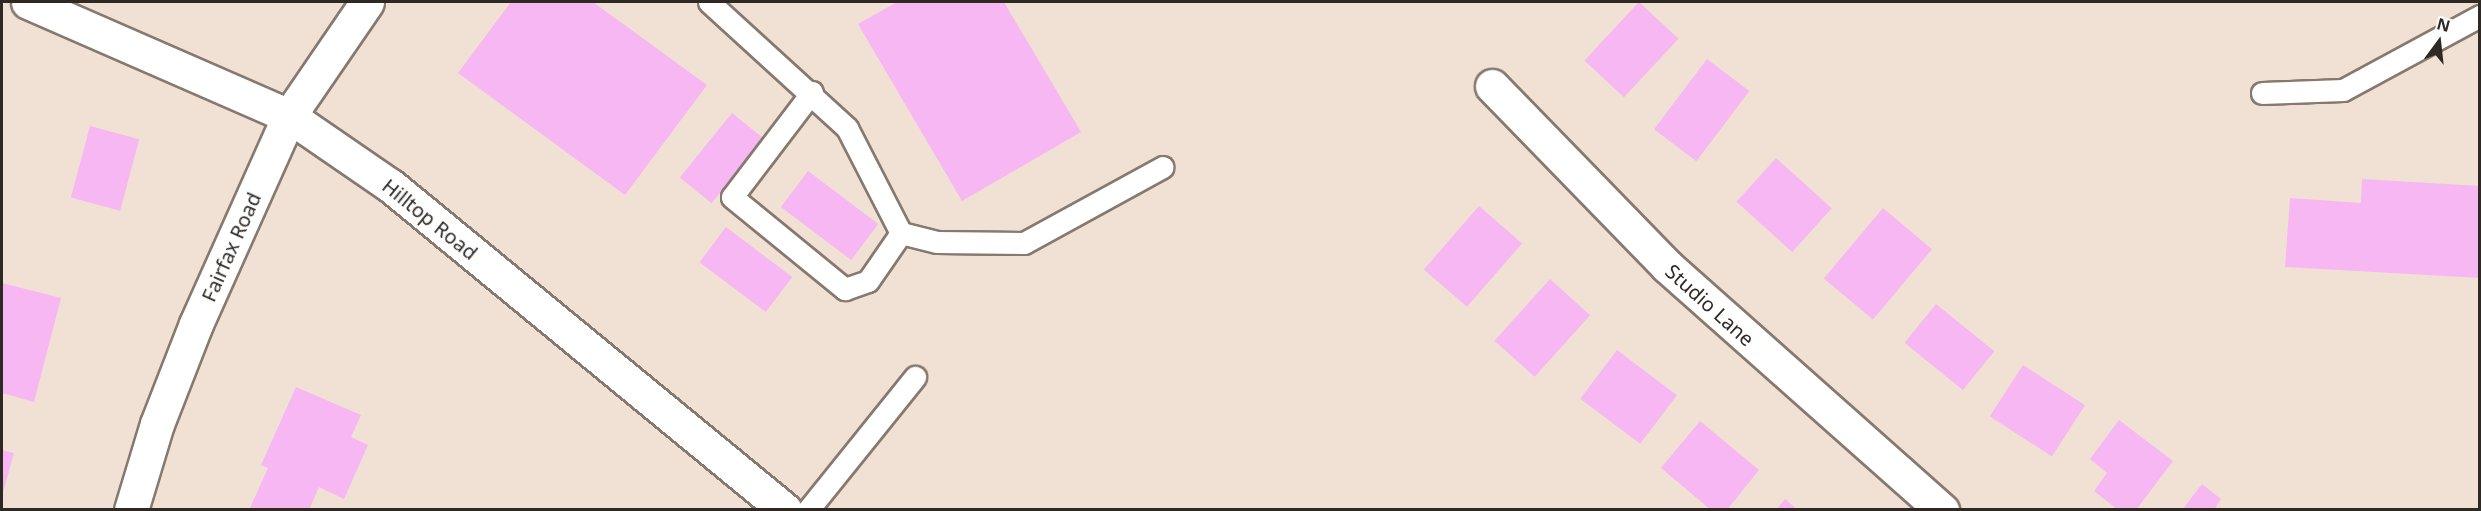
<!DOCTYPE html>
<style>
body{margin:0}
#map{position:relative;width:2481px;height:511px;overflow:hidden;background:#f1e1d5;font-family:"Noto Sans",sans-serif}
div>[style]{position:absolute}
.building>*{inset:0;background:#f6b7f2;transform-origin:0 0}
.roads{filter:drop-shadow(2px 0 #86796d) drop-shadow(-2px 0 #86796d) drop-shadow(0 2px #86796d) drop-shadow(0 -2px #86796d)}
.lane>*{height:21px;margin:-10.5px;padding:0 10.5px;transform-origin:10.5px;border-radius:10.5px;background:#fff}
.street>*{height:33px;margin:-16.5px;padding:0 16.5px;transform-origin:16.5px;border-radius:16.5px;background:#fff}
.secondary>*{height:33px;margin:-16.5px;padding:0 16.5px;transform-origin:16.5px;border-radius:16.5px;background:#fff}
span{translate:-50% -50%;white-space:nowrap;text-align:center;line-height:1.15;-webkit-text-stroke:6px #fff;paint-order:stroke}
.street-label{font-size:20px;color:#2f2924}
.frame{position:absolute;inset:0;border:3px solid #2f2924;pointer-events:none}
.north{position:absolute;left:2409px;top:12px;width:60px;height:60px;-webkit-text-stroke:4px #fff;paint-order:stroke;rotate:15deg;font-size:16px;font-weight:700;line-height:24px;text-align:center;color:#2f2924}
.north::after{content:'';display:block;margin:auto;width:21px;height:27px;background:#2f2924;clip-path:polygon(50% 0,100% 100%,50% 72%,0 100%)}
</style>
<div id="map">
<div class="building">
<div style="clip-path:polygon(511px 2px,593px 2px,707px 85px,625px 195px,458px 73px)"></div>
<div style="clip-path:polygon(897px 2px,1004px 2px,1081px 132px,962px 201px,858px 24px)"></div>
<div style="left:1639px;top:2px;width:54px;height:80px;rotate:43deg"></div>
<div style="left:1707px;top:59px;width:53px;height:88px;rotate:37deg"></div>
<div style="left:732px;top:113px;width:41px;height:83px;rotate:39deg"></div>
<div style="left:90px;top:126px;width:51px;height:74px;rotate:15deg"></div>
<div style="left:1776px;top:158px;width:75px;height:59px;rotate:42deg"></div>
<div style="left:808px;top:171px;width:88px;height:45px;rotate:37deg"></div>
<div style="clip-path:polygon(2362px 179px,2480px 186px,2480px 278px,2285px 267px,2290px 198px,2361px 203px)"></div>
<div style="left:1479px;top:206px;width:57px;height:84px;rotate:41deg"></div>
<div style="left:1883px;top:208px;width:64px;height:92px;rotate:40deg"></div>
<div style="left:726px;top:227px;width:83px;height:44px;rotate:37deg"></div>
<div style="left:1550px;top:279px;width:54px;height:83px;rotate:42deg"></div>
<div style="clip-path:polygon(2px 283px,61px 298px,34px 402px,2px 393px)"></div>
<div style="left:1936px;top:304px;width:75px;height:50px;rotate:39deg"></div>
<div style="left:1617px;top:350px;width:75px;height:61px;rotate:37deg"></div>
<div style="left:2023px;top:365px;width:74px;height:61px;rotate:33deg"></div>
<div style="clip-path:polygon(296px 387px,361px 415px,351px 437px,368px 445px,344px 499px,319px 487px,309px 510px,249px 510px,268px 468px,261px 465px)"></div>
<div style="clip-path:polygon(2119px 420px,2173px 461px,2136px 510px,2118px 510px,2094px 491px,2107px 473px,2090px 459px)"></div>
<div style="clip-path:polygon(1700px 421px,1759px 470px,1727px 510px,1711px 510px,1661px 468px)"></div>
<div style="clip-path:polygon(2px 450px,14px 453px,2px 496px)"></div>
<div style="clip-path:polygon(2202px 484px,2221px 499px,2214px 510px,2182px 510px)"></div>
<div style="clip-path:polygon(1785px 499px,1798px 510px,1776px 510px)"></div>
</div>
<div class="roads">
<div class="lane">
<div style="left:709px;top:2px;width:187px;rotate:42.4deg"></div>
<div style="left:847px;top:128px;width:118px;rotate:62.8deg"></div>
<div style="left:901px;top:233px;width:37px;rotate:14deg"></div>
<div style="left:937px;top:242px;width:87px;rotate:0.7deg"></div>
<div style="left:1024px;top:243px;width:158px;rotate:-28.7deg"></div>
<div style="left:812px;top:92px;width:132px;rotate:127.3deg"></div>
<div style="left:732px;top:197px;width:146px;rotate:39.2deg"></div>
<div style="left:845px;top:289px;width:24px;rotate:-19deg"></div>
<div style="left:868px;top:281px;width:58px;rotate:-55.5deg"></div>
<div style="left:2262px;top:93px;width:81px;rotate:-2.1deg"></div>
<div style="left:2343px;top:90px;width:156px;rotate:-28.4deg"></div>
<div style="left:808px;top:510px;width:171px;rotate:-51.2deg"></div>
</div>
<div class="street">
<div style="left:1492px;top:86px;width:251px;rotate:45.8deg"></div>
<div style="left:1667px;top:266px;width:368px;rotate:41.6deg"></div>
<div style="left:131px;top:510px;width:90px;rotate:-73.2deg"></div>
<div style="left:157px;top:424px;width:107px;rotate:-68.7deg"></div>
<div style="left:196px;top:324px;width:228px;rotate:-65.9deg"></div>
</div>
<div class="secondary">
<div style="left:28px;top:2px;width:285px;rotate:23.6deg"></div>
<div style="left:289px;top:116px;width:124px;rotate:34.5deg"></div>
<div style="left:391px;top:186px;width:510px;rotate:39.43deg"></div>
<div style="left:289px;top:116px;width:138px;rotate:-55.6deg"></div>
</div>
</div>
<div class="street-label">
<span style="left:430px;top:219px;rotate:39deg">Hilltop Road</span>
<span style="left:231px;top:247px;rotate:-66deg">Fairfax Road</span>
<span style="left:1710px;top:305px;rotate:42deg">Studio Lane</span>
</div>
<div class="frame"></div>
<div class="north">N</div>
</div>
